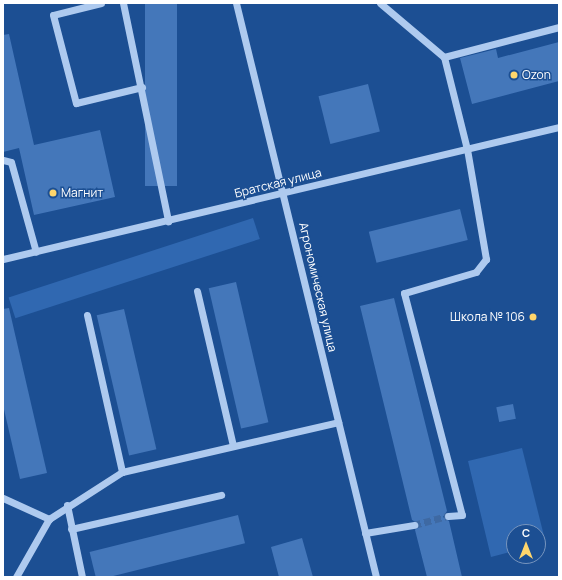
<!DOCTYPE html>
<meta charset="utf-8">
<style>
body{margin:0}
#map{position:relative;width:562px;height:580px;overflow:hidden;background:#1c4f93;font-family:Manrope,sans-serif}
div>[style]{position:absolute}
.green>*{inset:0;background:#3068b1;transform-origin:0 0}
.building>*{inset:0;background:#4477ba;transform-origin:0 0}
.minor-tunnel>*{height:7px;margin-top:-3.5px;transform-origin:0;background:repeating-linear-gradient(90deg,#3e69a3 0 7px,transparent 0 10.5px)}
.minor>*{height:7px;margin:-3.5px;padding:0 3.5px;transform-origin:3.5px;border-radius:3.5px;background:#aecaef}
.dots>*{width:11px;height:11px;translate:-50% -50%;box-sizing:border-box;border:2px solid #1c4f93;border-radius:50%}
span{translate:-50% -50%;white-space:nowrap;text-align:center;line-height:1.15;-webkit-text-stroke:3px #1c4f93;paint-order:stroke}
.poi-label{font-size:12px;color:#fff}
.left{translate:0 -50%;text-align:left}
.right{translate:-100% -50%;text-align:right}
.street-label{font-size:12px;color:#fff}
.frame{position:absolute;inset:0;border:4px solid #fff;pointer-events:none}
.north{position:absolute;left:506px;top:524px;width:40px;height:40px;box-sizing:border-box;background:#1c4f93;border:1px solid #7795be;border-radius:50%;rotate:0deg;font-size:11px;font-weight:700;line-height:16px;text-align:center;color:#fff}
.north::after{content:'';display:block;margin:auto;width:14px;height:18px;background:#ffd66c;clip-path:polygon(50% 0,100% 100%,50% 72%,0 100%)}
</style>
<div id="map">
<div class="green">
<div style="left:253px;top:218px;width:22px;height:257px;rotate:72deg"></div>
<div style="clip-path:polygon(522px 448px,546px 544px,538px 546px,538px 532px,514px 532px,514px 551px,491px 557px,468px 461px)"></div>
</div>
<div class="building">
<div style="left:145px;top:3px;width:32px;height:183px"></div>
<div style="clip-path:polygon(9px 34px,34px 145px,100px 130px,115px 197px,34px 215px,19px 148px,3px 152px,3px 35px)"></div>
<div style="clip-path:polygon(559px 42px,559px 81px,472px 104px,460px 58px,496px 49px,498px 58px)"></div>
<div style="left:368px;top:84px;width:49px;height:51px;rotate:76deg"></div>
<div style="left:460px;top:209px;width:32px;height:94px;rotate:76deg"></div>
<div style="left:236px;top:282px;width:144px;height:28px;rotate:77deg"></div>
<div style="clip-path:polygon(394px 298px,447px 511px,443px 517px,449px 521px,462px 577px,427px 577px,415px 530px,419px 524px,412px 520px,360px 306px)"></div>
<div style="clip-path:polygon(9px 308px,47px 473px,20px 479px,3px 405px,3px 309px)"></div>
<div style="left:124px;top:309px;width:144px;height:28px;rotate:77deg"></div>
<div style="left:513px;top:404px;width:15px;height:17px;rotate:79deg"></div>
<div style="left:238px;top:515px;width:29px;height:153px;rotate:76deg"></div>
<div style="clip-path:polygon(302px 538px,313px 577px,279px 577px,271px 547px)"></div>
</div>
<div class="minor-tunnel">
<div style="left:414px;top:525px;width:35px;rotate:-15deg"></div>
</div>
<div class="minor">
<div style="left:101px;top:3px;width:49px;rotate:166deg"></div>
<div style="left:53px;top:15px;width:91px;rotate:75.4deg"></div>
<div style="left:76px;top:103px;width:68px;rotate:-13.6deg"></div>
<div style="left:123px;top:3px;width:223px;rotate:78.3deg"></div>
<div style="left:236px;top:3px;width:591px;rotate:76.29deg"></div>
<div style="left:380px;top:3px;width:84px;rotate:40.2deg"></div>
<div style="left:444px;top:57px;width:95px;rotate:76deg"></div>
<div style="left:467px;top:149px;width:112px;rotate:80.2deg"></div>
<div style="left:486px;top:259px;width:16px;rotate:128deg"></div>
<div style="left:476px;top:272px;width:75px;rotate:163.7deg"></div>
<div style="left:404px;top:293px;width:229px;rotate:75.4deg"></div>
<div style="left:462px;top:515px;width:14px;rotate:176deg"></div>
<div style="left:444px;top:57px;width:119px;rotate:-14.6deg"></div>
<div style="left:3px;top:160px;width:8px;rotate:14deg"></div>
<div style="left:11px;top:162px;width:93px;rotate:74.5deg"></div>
<div style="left:3px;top:259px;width:571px;rotate:-13.36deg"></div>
<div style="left:197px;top:291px;width:159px;rotate:76.9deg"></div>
<div style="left:87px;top:315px;width:161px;rotate:77.4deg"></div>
<div style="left:3px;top:498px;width:51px;rotate:24.5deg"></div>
<div style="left:67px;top:505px;width:74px;rotate:78.2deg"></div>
<div style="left:71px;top:529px;width:154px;rotate:-12.8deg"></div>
<div style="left:365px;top:533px;width:50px;rotate:-9.3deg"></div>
<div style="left:16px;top:577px;width:67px;rotate:-60.4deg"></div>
<div style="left:49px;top:519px;width:87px;rotate:-32.8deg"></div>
<div style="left:122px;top:472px;width:222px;rotate:-13deg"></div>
</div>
<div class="dots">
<div style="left:514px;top:75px;background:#ffd66c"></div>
<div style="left:53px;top:193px;background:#ffd66c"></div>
<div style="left:533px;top:317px;background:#ffd66c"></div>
</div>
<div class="poi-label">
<span class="left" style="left:522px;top:75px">Ozon</span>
<span class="left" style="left:61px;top:193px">Магнит</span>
<span class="right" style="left:525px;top:317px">Школа № 106</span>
</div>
<div class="street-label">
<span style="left:278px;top:183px;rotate:-14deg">Братская улица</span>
<span style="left:318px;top:287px;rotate:77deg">Агрономическая улица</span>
</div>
<div class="frame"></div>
<div class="north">С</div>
</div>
